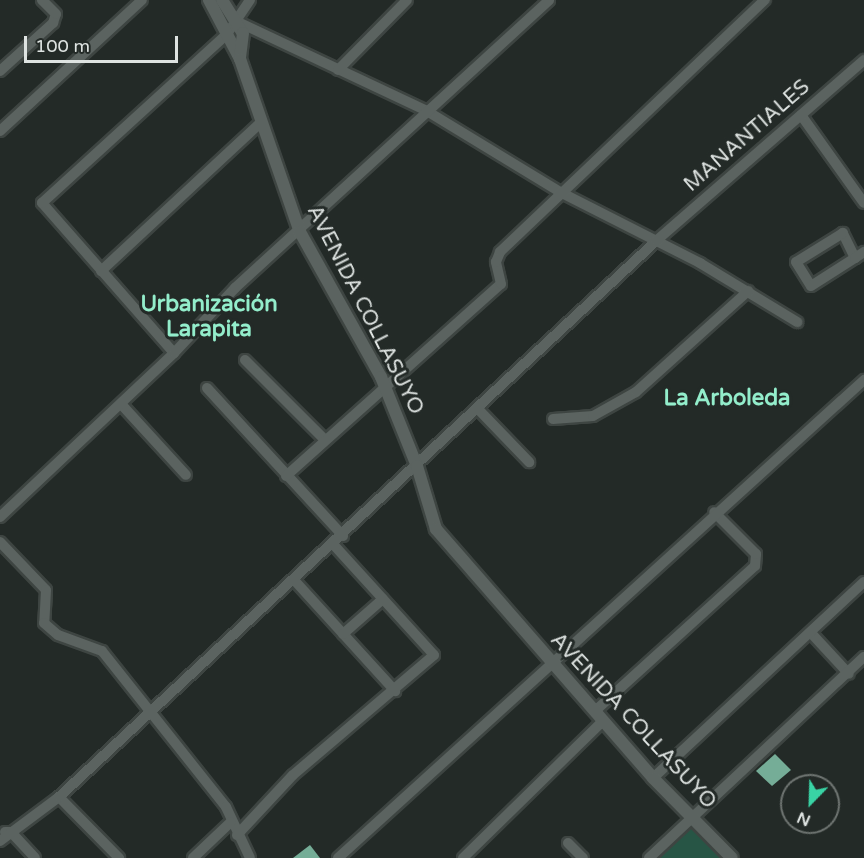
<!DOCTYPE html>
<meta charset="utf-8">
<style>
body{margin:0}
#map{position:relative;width:864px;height:858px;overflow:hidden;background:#232a27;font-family:"Varela Round",sans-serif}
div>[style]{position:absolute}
.green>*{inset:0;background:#275545}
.building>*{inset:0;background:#75ad97}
.roads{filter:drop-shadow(2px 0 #3e4542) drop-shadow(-2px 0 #3e4542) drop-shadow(0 2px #3e4542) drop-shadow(0 -2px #3e4542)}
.minor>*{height:10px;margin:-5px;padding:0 5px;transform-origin:5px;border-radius:5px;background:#5b6360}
.tertiary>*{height:12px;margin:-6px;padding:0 6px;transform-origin:6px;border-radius:6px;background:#5b6360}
span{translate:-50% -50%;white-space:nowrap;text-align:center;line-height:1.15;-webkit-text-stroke:6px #232a27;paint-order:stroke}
.street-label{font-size:21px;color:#dee3e1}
.neighbourhood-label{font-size:22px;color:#93edcb;font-weight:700}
.north{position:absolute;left:780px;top:774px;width:60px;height:60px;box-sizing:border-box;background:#232a27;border:2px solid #6e7471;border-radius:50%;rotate:203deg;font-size:16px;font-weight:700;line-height:24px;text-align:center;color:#dee3e1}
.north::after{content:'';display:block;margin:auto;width:21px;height:27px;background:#39d4a5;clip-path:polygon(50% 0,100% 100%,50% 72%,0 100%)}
.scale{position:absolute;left:24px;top:36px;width:154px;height:27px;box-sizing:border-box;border:3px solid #dee3e1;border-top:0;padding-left:8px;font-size:18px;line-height:21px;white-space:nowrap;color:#dee3e1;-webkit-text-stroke:4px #232a27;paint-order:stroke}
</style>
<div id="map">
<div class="green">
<div style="clip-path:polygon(692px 825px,724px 858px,652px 858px)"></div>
</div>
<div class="building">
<div style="clip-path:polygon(775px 754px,791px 770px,772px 786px,756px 771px)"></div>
<div style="clip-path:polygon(310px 845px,320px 858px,293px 858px)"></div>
</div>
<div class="roads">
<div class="minor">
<div style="left:238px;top:22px;width:209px;rotate:25.2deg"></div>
<div style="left:427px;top:111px;width:158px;rotate:31.3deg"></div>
<div style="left:562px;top:193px;width:155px;rotate:26.9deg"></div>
<div style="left:700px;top:263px;width:114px;rotate:31.3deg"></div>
<div style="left:338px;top:70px;width:98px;rotate:-45.4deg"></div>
<div style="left:0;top:71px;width:72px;rotate:-42.2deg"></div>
<div style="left:53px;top:23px;width:9px;rotate:-72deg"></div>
<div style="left:56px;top:14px;width:20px;rotate:-135deg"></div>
<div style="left:801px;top:115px;width:108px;rotate:54.4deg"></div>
<div style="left:0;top:131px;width:193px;rotate:-42.7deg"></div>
<div style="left:855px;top:258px;width:28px;rotate:-116deg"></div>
<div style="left:843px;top:233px;width:55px;rotate:148.3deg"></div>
<div style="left:796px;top:262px;width:28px;rotate:58deg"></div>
<div style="left:811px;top:286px;width:52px;rotate:-32.5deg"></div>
<div style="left:855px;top:258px;width:11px;rotate:-34deg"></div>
<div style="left:101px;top:271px;width:217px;rotate:-42.9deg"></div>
<div style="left:174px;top:353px;width:200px;rotate:-131.3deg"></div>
<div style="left:42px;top:203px;width:251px;rotate:-42.4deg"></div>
<div style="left:227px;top:34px;width:41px;rotate:-55.9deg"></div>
<div style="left:245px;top:360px;width:113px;rotate:45deg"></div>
<div style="left:207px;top:388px;width:201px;rotate:47.4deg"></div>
<div style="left:121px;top:404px;width:96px;rotate:47.5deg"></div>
<div style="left:478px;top:409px;width:74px;rotate:46.1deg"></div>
<div style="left:553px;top:419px;width:40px;rotate:-4.3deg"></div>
<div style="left:593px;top:416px;width:49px;rotate:-29.2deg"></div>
<div style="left:636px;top:392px;width:151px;rotate:-42deg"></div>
<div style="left:286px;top:476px;width:288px;rotate:-41.8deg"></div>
<div style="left:501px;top:284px;width:23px;rotate:-103deg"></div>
<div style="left:496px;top:262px;width:11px;rotate:-68deg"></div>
<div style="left:500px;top:252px;width:366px;rotate:-43.6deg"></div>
<div style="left:0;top:517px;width:239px;rotate:-43.3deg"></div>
<div style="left:174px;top:353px;width:89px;rotate:-46.8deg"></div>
<div style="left:235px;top:288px;width:426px;rotate:-42.5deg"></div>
<div style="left:0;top:542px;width:66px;rotate:46.2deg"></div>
<div style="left:46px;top:590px;width:33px;rotate:93deg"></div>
<div style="left:44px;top:623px;width:18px;rotate:41deg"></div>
<div style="left:58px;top:635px;width:47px;rotate:20deg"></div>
<div style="left:102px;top:651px;width:199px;rotate:51.5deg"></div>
<div style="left:226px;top:807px;width:56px;rotate:64.8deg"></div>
<div style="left:295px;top:581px;width:149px;rotate:47.7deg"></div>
<div style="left:343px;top:634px;width:53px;rotate:-41.2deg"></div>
<div style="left:812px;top:634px;width:54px;rotate:47.2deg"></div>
<div style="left:595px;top:711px;width:216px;rotate:-42.2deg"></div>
<div style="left:755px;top:566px;width:12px;rotate:-85deg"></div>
<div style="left:756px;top:554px;width:59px;rotate:-135deg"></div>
<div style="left:653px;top:778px;width:288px;rotate:-42.9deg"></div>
<div style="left:59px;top:797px;width:86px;rotate:45.5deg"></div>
<div style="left:5px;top:832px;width:6px"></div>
<div style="left:11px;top:832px;width:35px;rotate:47deg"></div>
<div style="left:237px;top:835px;width:82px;rotate:-47deg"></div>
<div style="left:293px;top:775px;width:185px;rotate:-40.4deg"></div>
<div style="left:434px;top:655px;width:149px;rotate:-132.3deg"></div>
<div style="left:0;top:841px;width:74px;rotate:-36.7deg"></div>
<div style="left:59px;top:797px;width:816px;rotate:-42.96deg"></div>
<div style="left:656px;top:241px;width:276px;rotate:-41deg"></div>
<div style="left:568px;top:843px;width:21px;rotate:45deg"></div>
<div style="left:193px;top:858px;width:52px;rotate:-43.5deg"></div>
<div style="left:338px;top:858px;width:711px;rotate:-42.26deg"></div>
<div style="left:463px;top:858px;width:196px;rotate:-44.4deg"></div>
<div style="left:649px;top:858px;width:294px;rotate:-43.1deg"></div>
</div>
<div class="tertiary">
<div style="left:209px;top:0;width:67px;rotate:62.3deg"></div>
<div style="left:222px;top:0;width:39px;rotate:58deg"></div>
<div style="left:243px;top:33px;width:26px;rotate:97deg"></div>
<div style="left:240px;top:59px;width:183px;rotate:70.9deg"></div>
<div style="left:300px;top:232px;width:166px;rotate:60.8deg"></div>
<div style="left:381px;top:377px;width:96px;rotate:68deg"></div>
<div style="left:417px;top:466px;width:66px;rotate:73.2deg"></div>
<div style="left:436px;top:529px;width:330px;rotate:48.9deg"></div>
<div style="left:653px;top:778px;width:112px;rotate:45.4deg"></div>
</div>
</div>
<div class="street-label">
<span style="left:747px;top:136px;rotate:-41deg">MANANTIALES</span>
<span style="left:365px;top:310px;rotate:63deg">AVENIDA COLLASUYO</span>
<span style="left:633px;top:721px;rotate:47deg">AVENIDA COLLASUYO</span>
</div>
<div class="neighbourhood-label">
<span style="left:209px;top:317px">Urbanización<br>Larapita</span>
<span style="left:727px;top:399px">La Arboleda</span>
</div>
<div class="north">N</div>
<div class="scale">100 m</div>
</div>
